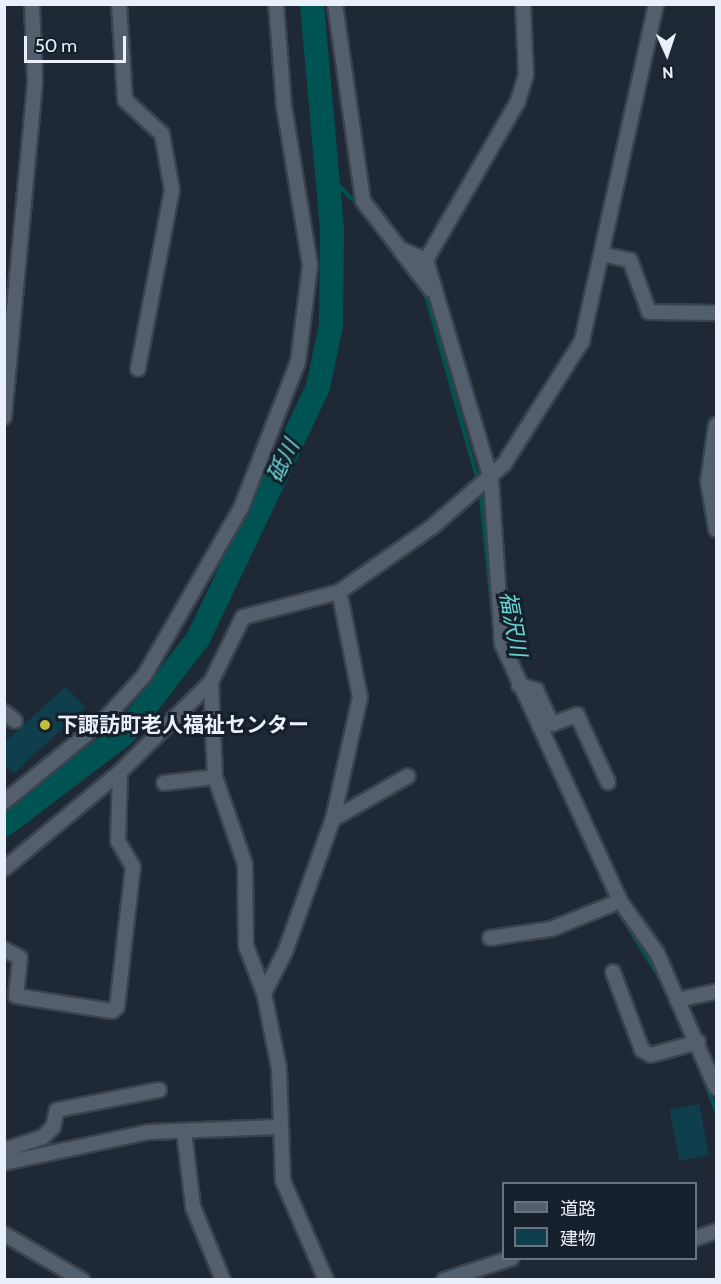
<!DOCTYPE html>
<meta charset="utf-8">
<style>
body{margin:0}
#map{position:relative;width:721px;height:1284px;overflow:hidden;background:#1f2936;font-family:Cabin,"Noto Sans JP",sans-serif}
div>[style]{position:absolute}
.stream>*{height:4px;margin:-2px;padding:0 2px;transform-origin:2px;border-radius:2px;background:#005353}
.river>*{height:24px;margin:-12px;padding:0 12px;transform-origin:12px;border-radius:12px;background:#005353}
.building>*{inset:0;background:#0f3e4d;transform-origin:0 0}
.roads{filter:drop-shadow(2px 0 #3a434d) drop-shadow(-2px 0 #3a434d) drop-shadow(0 2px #3a434d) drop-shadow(0 -2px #3a434d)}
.minor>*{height:14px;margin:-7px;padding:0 7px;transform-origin:7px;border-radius:7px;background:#535f6d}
.dots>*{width:16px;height:16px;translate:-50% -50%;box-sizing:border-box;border:3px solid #15202c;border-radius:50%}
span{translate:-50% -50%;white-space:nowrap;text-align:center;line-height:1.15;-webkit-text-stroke:6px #15202c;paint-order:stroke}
.poi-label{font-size:21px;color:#e9f0f9;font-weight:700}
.left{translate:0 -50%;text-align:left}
.water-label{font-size:22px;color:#67d3d2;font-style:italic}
.frame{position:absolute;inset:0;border:6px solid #e9f0f9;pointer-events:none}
.legend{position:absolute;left:502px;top:1182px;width:195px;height:78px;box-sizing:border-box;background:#15202c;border:2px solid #6a737e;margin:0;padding:8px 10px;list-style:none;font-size:18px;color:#e9f0f9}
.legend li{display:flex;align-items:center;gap:12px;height:30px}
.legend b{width:30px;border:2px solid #6a737e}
.north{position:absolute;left:637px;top:24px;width:60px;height:60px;-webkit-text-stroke:4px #15202c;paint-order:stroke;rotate:177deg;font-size:16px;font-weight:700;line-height:24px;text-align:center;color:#e9f0f9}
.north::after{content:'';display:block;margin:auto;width:21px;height:27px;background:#e9f0f9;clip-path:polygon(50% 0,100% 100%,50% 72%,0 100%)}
.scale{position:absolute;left:24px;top:36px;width:102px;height:27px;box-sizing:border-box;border:3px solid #e9f0f9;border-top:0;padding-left:8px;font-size:18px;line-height:21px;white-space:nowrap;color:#e9f0f9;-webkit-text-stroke:4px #15202c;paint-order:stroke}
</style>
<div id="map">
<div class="stream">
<div style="left:328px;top:175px;width:42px;rotate:45deg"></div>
<div style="left:358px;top:205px;width:66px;rotate:53deg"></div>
<div style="left:425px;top:292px;width:196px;rotate:74.3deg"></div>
<div style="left:480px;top:488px;width:151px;rotate:84.3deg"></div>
<div style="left:497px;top:649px;width:277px;rotate:65.5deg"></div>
<div style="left:616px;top:907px;width:92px;rotate:58.4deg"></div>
<div style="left:693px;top:1052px;width:62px;rotate:68.4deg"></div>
</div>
<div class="river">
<div style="left:4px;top:825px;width:152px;rotate:-37.2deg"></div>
<div style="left:125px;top:733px;width:119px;rotate:-52.2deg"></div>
<div style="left:198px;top:639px;width:279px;rotate:-64.5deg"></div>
<div style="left:318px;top:387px;width:63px;rotate:-78.2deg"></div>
<div style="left:331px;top:325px;width:96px;rotate:-89.4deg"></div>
<div style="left:332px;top:229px;width:226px;rotate:-95.1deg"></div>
</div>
<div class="building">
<div style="clip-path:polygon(65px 687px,86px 707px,14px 773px,4px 764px,4px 743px)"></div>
<div style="left:699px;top:1104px;width:52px;height:30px;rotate:79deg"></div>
</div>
<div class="roads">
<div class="minor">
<div style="left:119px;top:4px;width:96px;rotate:86.4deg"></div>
<div style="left:125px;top:100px;width:50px;rotate:42.6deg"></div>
<div style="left:162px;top:134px;width:57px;rotate:79.9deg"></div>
<div style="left:172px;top:190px;width:182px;rotate:100.8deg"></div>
<div style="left:335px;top:4px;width:199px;rotate:81.9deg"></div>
<div style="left:363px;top:201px;width:61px;rotate:52.4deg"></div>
<div style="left:400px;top:249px;width:28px;rotate:23deg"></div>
<div style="left:426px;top:260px;width:228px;rotate:73.5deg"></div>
<div style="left:491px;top:479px;width:165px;rotate:86.2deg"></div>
<div style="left:502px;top:644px;width:283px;rotate:65.3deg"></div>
<div style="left:620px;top:901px;width:64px;rotate:54.6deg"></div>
<div style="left:657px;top:953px;width:147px;rotate:66.4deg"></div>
<div style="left:401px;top:251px;width:49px;rotate:52.4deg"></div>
<div style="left:601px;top:254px;width:30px;rotate:12deg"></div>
<div style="left:630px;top:260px;width:55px;rotate:69.9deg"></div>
<div style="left:649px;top:312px;width:67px;rotate:0.9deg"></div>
<div style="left:426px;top:260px;width:184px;rotate:-59.9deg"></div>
<div style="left:518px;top:101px;width:28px;rotate:-73deg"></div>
<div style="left:526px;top:74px;width:70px;rotate:-92.5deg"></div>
<div style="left:4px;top:417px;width:338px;rotate:-84.7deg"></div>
<div style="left:35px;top:80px;width:76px;rotate:-92.3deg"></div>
<div style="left:716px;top:425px;width:57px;rotate:98.1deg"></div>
<div style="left:708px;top:481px;width:49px;rotate:80.5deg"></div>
<div style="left:211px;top:682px;width:95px;rotate:87.6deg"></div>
<div style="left:215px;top:777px;width:92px;rotate:71deg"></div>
<div style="left:245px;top:864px;width:82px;rotate:89.3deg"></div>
<div style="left:246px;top:946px;width:50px;rotate:69deg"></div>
<div style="left:264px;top:993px;width:76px;rotate:78.7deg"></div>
<div style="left:279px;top:1068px;width:113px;rotate:88deg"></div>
<div style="left:283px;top:1181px;width:108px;rotate:66.5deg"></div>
<div style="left:519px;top:685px;width:18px;rotate:16deg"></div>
<div style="left:536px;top:690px;width:38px;rotate:65deg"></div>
<div style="left:552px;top:724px;width:27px;rotate:-20deg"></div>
<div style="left:577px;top:715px;width:74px;rotate:65.2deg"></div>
<div style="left:4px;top:712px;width:14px;rotate:39deg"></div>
<div style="left:164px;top:783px;width:51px;rotate:-6.7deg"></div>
<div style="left:4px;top:802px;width:128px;rotate:-39.3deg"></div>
<div style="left:103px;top:721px;width:61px;rotate:-47.7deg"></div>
<div style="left:144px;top:676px;width:194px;rotate:-60deg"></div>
<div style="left:241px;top:508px;width:157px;rotate:-68.7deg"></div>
<div style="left:298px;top:362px;width:98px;rotate:-82.9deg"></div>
<div style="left:310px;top:265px;width:160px;rotate:-99.3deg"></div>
<div style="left:284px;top:107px;width:103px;rotate:-94.4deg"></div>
<div style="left:333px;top:819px;width:86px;rotate:-29.8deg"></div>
<div style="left:4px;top:869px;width:151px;rotate:-39.9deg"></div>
<div style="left:120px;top:772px;width:128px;rotate:-44.7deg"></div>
<div style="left:211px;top:682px;width:72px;rotate:-63.8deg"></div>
<div style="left:243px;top:617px;width:99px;rotate:-14.6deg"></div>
<div style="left:339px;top:592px;width:113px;rotate:-35deg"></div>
<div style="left:432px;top:527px;width:96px;rotate:-41.2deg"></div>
<div style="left:504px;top:464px;width:146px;rotate:-57.6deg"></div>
<div style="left:582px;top:341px;width:345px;rotate:-77.6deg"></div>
<div style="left:490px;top:938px;width:62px;rotate:-8.4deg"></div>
<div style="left:551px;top:929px;width:74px;rotate:-22.1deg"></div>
<div style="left:4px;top:949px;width:18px;rotate:29deg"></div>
<div style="left:20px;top:958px;width:38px;rotate:96deg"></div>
<div style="left:16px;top:996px;width:97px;rotate:8.9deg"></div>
<div style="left:112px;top:1011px;width:6px;rotate:-39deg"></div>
<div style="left:117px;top:1007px;width:141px;rotate:-83.5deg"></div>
<div style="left:133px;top:867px;width:30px;rotate:-120deg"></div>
<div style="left:118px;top:841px;width:69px;rotate:-88.3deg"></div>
<div style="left:613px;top:972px;width:83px;rotate:69.6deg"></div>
<div style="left:642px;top:1050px;width:10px;rotate:29deg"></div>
<div style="left:651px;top:1055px;width:49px;rotate:-15.5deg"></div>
<div style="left:264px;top:993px;width:46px;rotate:-62.9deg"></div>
<div style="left:285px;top:952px;width:141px;rotate:-70.2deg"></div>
<div style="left:333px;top:819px;width:125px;rotate:-77.5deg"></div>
<div style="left:360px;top:697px;width:99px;rotate:-101.1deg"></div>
<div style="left:677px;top:1000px;width:40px;rotate:-12deg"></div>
<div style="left:184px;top:1131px;width:77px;rotate:83.2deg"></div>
<div style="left:193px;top:1207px;width:79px;rotate:67.7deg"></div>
<div style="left:4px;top:1150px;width:41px;rotate:-18.4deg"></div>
<div style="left:43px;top:1137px;width:14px;rotate:-45deg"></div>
<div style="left:53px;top:1127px;width:17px;rotate:-77deg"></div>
<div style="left:57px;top:1110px;width:104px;rotate:-11.1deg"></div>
<div style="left:4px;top:1163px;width:148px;rotate:-12.1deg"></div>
<div style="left:149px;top:1132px;width:129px;rotate:-2.2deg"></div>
<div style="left:4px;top:1234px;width:91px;rotate:30.5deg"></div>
<div style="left:696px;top:1238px;width:21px;rotate:-19deg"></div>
<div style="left:444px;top:1280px;width:71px;rotate:-17.9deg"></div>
</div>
</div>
<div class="dots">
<div style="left:45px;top:725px;background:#c2bd3f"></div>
</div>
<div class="poi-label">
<span class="left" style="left:57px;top:725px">下諏訪町老人福祉センター</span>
</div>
<div class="water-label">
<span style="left:283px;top:461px;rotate:-64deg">砥川</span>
<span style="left:513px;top:624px;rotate:80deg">福沢川</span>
</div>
<div class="frame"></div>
<ul class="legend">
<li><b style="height:8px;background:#535f6d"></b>道路</li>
<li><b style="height:16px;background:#0f3e4d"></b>建物</li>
</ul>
<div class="north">N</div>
<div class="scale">50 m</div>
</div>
